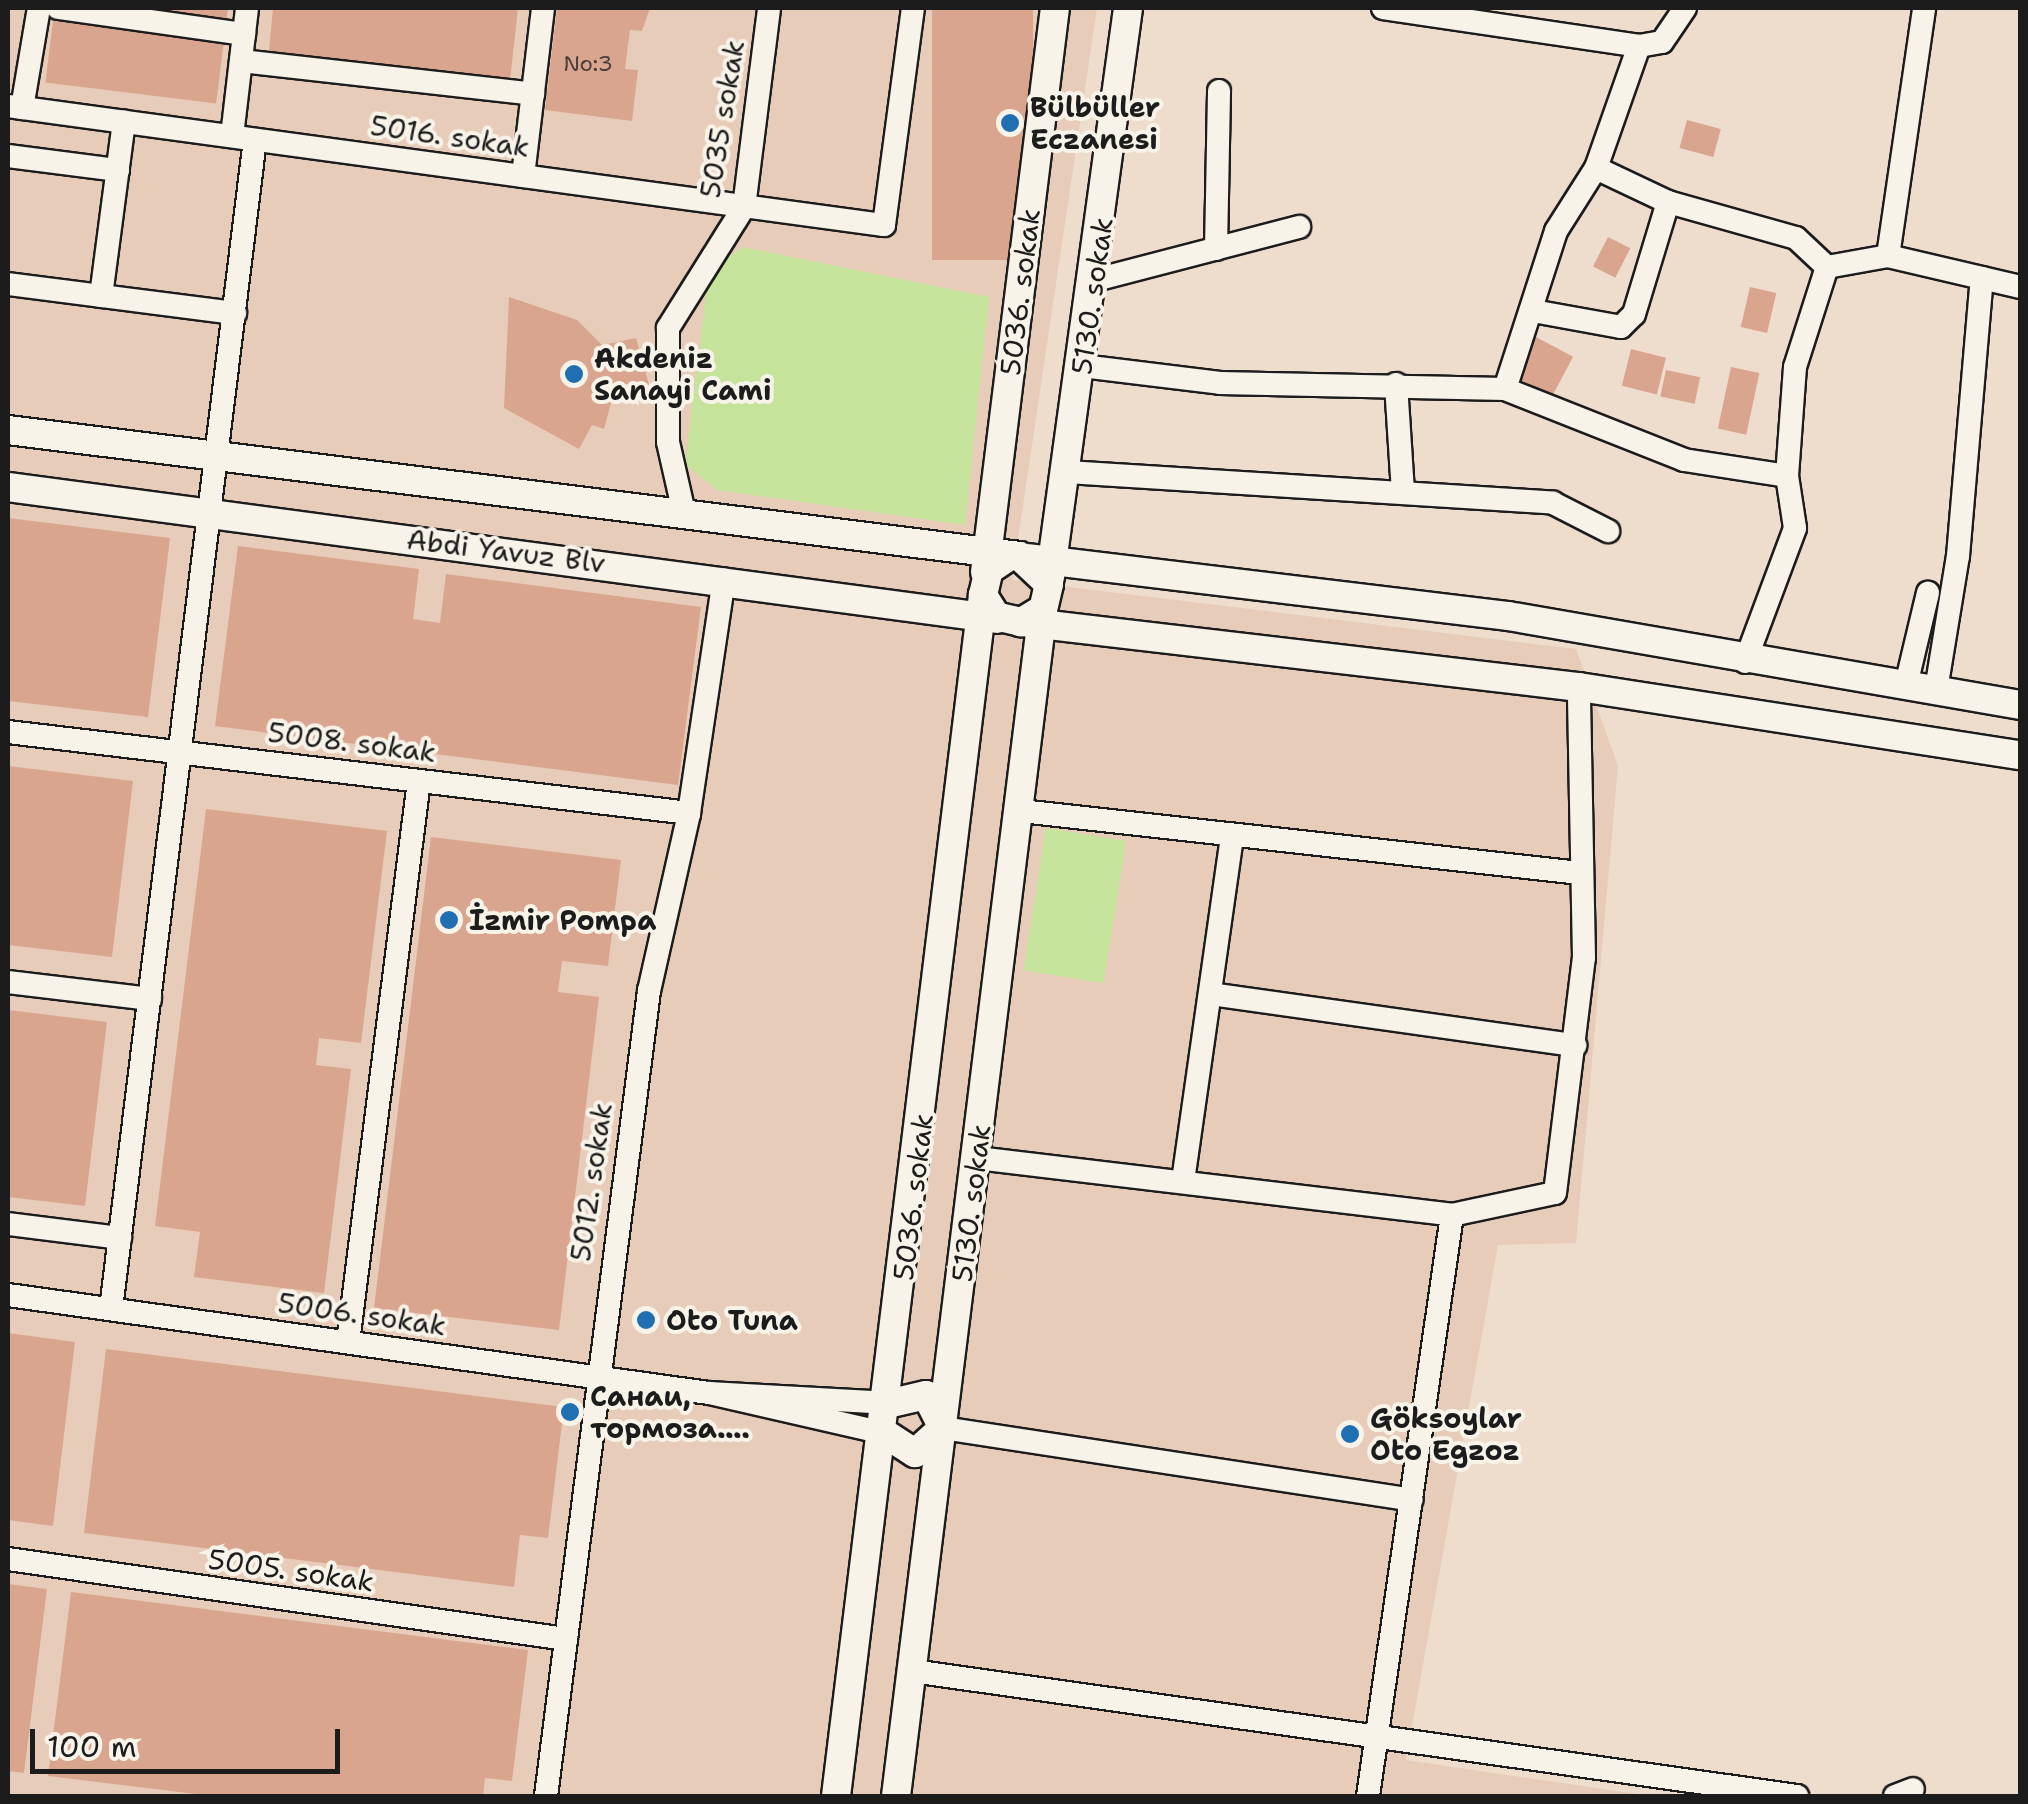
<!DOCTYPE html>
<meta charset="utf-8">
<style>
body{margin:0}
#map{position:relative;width:2028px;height:1804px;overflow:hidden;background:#eedccd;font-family:"Shantell Sans",sans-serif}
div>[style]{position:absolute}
.built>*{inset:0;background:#e8ccba}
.green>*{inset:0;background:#c5e39a;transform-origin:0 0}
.building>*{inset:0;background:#d9a58e;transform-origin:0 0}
.roads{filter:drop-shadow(2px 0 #1c1c1c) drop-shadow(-2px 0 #1c1c1c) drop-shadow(0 2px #1c1c1c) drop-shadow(0 -2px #1c1c1c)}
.minor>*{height:22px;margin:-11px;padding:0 11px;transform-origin:11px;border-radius:11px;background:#f7f3e8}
.major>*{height:28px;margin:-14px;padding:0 14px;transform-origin:14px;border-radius:14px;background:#f7f3e8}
.dots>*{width:28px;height:28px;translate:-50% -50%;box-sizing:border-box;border:5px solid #f7f3e8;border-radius:50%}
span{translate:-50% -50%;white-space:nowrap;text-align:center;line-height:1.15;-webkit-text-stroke:8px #f7f3e8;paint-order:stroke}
.number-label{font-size:22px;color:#4b3e38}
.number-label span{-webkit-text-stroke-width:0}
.poi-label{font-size:28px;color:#1c1c1c;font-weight:700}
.left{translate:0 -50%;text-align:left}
.street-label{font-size:28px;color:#1c1c1c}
.frame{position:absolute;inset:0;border:10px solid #1c1c1c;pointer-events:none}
.scale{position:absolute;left:30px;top:1729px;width:310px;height:45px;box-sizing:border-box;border:5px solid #1c1c1c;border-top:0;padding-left:12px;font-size:30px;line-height:35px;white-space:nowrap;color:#1c1c1c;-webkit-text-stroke:8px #f7f3e8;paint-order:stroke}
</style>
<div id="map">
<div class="built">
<div style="clip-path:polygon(8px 8px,1097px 8px,1012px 580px,1576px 649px,1618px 766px,1576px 1243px,1498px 1245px,1406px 1760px,1651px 1796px,8px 1796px)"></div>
</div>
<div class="green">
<div style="clip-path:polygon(743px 247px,989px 297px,965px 525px,717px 490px,685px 464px,709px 270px)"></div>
<div style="left:1046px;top:828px;width:81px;height:144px;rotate:9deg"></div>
</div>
<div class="building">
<div style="clip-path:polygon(128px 8px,228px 8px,226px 23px)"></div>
<div style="clip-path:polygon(273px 8px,518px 8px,510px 81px,269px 51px)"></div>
<div style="clip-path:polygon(557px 8px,650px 8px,642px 31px,630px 30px,625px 69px,638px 70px,632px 121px,545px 110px)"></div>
<div style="left:932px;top:8px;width:101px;height:252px"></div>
<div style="left:53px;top:21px;width:172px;height:62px;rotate:7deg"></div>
<div style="left:1687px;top:120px;width:35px;height:29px;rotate:15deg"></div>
<div style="left:1608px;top:237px;width:25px;height:33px;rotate:27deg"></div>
<div style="left:1750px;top:287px;width:27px;height:41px;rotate:13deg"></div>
<div style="clip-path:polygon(509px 297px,577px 320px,602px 345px,636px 338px,651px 392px,612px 399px,604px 429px,592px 425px,579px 449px,504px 408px)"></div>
<div style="left:1536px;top:337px;width:42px;height:45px;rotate:28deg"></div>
<div style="left:1631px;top:349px;width:36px;height:38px;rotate:14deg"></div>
<div style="left:1731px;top:367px;width:29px;height:63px;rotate:12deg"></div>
<div style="left:1666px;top:370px;width:35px;height:27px;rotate:12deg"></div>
<div style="clip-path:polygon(8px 518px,170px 538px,148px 717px,8px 701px)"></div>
<div style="clip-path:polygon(238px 546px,419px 569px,413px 619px,440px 623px,446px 574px,701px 607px,678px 785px,215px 726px)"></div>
<div style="clip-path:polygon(8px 766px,133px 781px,112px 957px,8px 945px)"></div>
<div style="clip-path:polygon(206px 809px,387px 831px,361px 1043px,319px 1038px,316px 1065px,351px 1069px,324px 1293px,194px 1277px,200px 1232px,155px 1226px)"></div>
<div style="clip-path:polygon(431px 837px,621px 860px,608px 966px,562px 961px,558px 992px,599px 997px,559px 1330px,374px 1308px)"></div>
<div style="clip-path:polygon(8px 1010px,107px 1022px,85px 1206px,8px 1197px)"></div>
<div style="clip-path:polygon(8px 1333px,75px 1342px,53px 1526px,8px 1520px)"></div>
<div style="clip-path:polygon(106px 1349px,564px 1407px,548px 1538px,520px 1535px,514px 1587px,84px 1533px)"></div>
<div style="clip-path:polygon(8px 1584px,47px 1589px,24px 1773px,8px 1771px)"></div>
<div style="clip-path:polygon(71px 1592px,528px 1650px,512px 1781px,485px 1778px,483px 1796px,212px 1796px,48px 1776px)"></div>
</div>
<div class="roads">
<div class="minor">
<div style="left:58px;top:8px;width:188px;rotate:8deg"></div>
<div style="left:1383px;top:8px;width:259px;rotate:8.4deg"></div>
<div style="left:1639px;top:46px;width:23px;rotate:-10deg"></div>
<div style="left:1662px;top:42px;width:41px;rotate:-55.9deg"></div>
<div style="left:241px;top:61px;width:294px;rotate:6.4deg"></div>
<div style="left:8px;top:106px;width:884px;rotate:7.74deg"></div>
<div style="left:884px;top:225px;width:219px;rotate:-82.4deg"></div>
<div style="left:22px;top:108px;width:101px;rotate:-80.4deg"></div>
<div style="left:232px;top:136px;width:129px;rotate:-83.3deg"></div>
<div style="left:8px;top:156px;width:111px;rotate:7.3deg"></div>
<div style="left:1596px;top:168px;width:80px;rotate:25.3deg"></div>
<div style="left:1668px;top:202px;width:133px;rotate:15.7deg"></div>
<div style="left:1796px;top:238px;width:42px;rotate:43.1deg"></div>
<div style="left:523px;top:176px;width:169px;rotate:-83.2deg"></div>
<div style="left:1216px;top:249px;width:158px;rotate:-88.9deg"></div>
<div style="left:1888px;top:256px;width:251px;rotate:-81.7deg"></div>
<div style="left:1095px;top:280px;width:211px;rotate:-14.6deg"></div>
<div style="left:8px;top:284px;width:229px;rotate:7.3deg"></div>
<div style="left:101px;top:296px;width:176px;rotate:-82.5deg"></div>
<div style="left:1533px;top:311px;width:89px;rotate:10.3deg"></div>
<div style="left:1621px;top:327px;width:18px;rotate:-45deg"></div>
<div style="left:1634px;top:314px;width:117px;rotate:-73.1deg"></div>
<div style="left:1082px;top:366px;width:139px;rotate:7deg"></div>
<div style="left:1220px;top:383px;width:285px;rotate:1.2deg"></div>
<div style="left:1505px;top:389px;width:193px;rotate:21.6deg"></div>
<div style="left:1684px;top:460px;width:104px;rotate:8.8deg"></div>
<div style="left:1396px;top:384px;width:108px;rotate:86.3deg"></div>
<div style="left:1505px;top:389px;width:166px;rotate:-72.1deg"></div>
<div style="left:1556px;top:231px;width:75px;rotate:-57.6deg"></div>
<div style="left:1596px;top:168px;width:129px;rotate:-70.6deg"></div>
<div style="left:1066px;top:472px;width:488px;rotate:3.6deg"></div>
<div style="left:1553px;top:503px;width:62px;rotate:27deg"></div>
<div style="left:685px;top:517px;width:77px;rotate:-102.8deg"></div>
<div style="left:668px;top:442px;width:114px;rotate:-90deg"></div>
<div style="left:668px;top:328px;width:143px;rotate:-57.9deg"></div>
<div style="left:744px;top:207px;width:201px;rotate:-82.8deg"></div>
<div style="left:1745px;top:662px;width:143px;rotate:-69.5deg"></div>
<div style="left:1795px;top:528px;width:53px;rotate:-98.7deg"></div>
<div style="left:1787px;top:476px;width:109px;rotate:-85.8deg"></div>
<div style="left:1795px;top:367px;width:105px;rotate:-72.3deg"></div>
<div style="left:1827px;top:267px;width:62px;rotate:-10.2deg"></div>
<div style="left:1888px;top:256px;width:136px;rotate:13.2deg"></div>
<div style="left:1906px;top:685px;width:95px;rotate:-76.6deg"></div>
<div style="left:1936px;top:690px;width:136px;rotate:-80.7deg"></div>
<div style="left:1958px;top:556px;width:279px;rotate:-85.1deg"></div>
<div style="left:8px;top:732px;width:686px;rotate:6.78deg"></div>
<div style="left:1021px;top:811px;width:562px;rotate:6.33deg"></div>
<div style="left:8px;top:982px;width:143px;rotate:6.8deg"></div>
<div style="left:1210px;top:994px;width:369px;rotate:8deg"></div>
<div style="left:977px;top:1158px;width:478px;rotate:6.8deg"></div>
<div style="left:1452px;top:1215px;width:105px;rotate:-12.1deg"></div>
<div style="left:1555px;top:1193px;width:237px;rotate:-83deg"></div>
<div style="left:1584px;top:958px;width:271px;rotate:-91.1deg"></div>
<div style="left:1183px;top:1181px;width:349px;rotate:-81.9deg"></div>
<div style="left:8px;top:1224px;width:113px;rotate:7.1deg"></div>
<div style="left:8px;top:1295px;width:708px;rotate:7.96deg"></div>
<div style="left:111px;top:1309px;width:1178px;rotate:-82.98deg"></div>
<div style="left:348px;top:1342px;width:565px;rotate:-82.79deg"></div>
<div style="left:943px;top:1428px;width:474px;rotate:8.7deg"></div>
<div style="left:884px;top:1433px;width:180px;rotate:-167.1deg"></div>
<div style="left:709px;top:1393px;width:181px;rotate:3.2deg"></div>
<div style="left:8px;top:1559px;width:564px;rotate:8.16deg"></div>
<div style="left:912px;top:1671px;width:894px;rotate:8.04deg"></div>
<div style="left:546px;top:1796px;width:812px;rotate:-82.71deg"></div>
<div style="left:649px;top:991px;width:182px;rotate:-77.3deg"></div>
<div style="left:689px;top:813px;width:236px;rotate:-81.5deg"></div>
<div style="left:1368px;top:1796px;width:587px;rotate:-81.77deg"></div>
<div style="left:1895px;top:1796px;width:19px;rotate:-21deg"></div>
</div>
<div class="major">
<div style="left:8px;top:430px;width:1019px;rotate:7.1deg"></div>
<div style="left:1019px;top:556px;width:41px;rotate:43deg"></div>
<div style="left:1049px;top:584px;width:26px;rotate:103deg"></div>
<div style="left:1043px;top:609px;width:26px;rotate:149deg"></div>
<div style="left:1021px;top:622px;width:26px;rotate:-167deg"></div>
<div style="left:996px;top:616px;width:25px;rotate:-122deg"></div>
<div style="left:983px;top:595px;width:26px;rotate:-77deg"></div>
<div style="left:989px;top:570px;width:25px;rotate:-34deg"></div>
<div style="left:8px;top:487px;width:998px;rotate:7.6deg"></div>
<div style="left:1028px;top:558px;width:483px;rotate:6.9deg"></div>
<div style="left:1508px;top:616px;width:520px;rotate:9.86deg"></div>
<div style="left:985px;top:572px;width:568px;rotate:-82.93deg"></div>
<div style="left:1050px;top:577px;width:574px;rotate:-82.19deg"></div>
<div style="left:1023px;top:622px;width:560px;rotate:6.67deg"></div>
<div style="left:1579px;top:687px;width:446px;rotate:8.8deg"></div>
<div style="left:884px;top:1433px;width:37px;rotate:33deg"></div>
<div style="left:915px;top:1453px;width:38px;rotate:-42deg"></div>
<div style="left:943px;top:1428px;width:37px;rotate:-117deg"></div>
<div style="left:926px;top:1395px;width:37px;rotate:167deg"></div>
<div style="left:836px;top:1796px;width:1210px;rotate:-83.02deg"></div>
<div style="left:896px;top:1796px;width:1196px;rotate:-82.94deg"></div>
</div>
</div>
<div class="dots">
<div style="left:1010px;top:123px;background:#1f6fb2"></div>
<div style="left:574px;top:374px;background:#1f6fb2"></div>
<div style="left:449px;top:920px;background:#1f6fb2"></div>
<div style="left:646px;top:1320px;background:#1f6fb2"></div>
<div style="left:570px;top:1412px;background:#1f6fb2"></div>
<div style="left:1350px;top:1434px;background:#1f6fb2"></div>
</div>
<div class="number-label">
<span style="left:588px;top:64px">No:3</span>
</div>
<div class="poi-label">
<span class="left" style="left:1030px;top:123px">Bülbüller<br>Eczanesi</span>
<span class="left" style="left:594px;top:374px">Akdeniz<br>Sanayi Cami</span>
<span class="left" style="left:469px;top:920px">İzmir Pompa</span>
<span class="left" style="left:666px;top:1320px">Oto Tuna</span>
<span class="left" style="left:590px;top:1412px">Санаи,<br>тормоза....</span>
<span class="left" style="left:1370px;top:1434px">Göksoylar<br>Oto Egzoz</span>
</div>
<div class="street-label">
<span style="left:722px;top:119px;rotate:-81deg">5035 sokak</span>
<span style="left:450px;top:136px;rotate:8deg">5016. sokak</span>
<span style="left:1020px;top:292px;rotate:-83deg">5036. sokak</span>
<span style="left:1092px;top:296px;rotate:-82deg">5130. sokak</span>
<span style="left:506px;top:551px;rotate:7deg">Abdi Yavuz Blv</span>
<span style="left:352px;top:742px;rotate:7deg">5008. sokak</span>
<span style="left:591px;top:1182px;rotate:-82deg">5012. sokak</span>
<span style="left:913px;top:1197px;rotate:-83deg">5036. sokak</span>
<span style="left:971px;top:1203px;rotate:-83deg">5130. sokak</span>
<span style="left:362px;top:1314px;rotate:8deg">5006. sokak</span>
<span style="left:291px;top:1570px;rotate:8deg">5005. sokak</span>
</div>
<div class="frame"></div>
<div class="scale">100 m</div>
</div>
